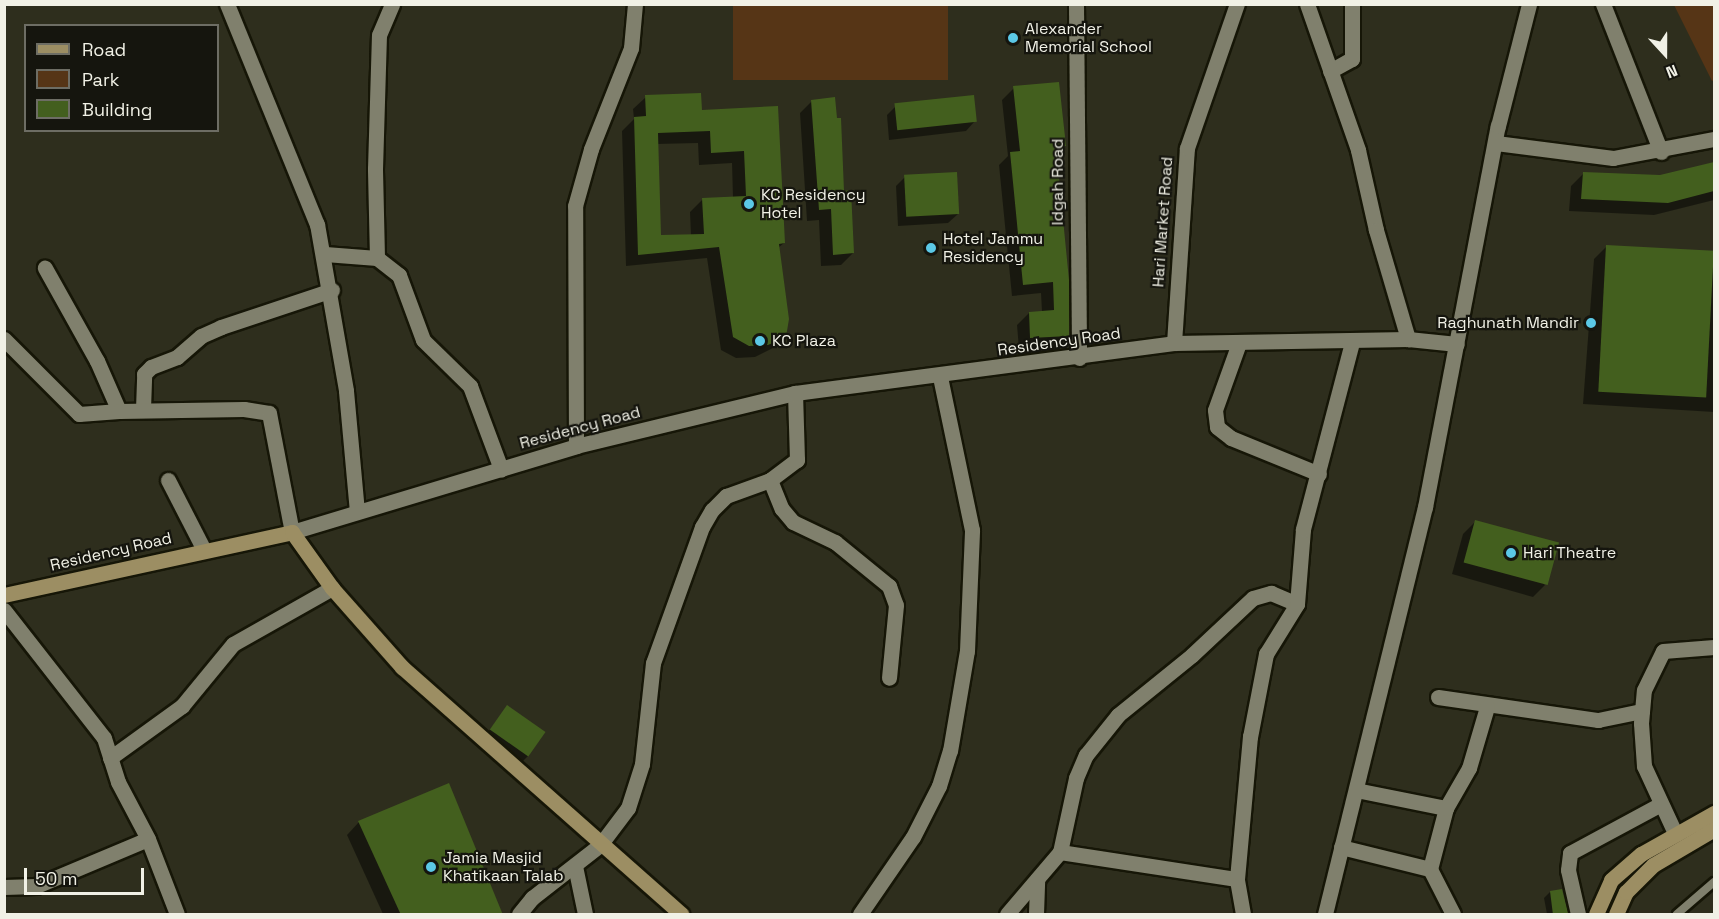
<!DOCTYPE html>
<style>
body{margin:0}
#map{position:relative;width:1719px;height:919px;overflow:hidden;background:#2e2e1d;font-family:"Space Grotesk",sans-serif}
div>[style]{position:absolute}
.green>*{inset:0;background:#563516;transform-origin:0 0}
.shadow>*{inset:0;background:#0007}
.building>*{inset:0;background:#435f1e;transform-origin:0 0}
.roads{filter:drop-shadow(2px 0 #161607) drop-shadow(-2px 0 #161607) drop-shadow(0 2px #161607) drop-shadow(0 -2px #161607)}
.service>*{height:8px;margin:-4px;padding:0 4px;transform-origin:4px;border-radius:4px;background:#80806d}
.minor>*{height:15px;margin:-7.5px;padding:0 7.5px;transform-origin:7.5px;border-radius:7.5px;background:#80806d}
.tertiary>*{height:15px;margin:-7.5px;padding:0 7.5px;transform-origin:7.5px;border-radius:7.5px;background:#80806d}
.secondary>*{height:15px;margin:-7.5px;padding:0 7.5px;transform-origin:7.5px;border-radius:7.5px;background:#9c8e63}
.dots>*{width:16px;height:16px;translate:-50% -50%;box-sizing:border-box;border:3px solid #15150e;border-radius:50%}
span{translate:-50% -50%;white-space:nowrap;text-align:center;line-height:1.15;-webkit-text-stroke:4.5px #15150e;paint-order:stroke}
.poi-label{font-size:16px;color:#f1f1e6}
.left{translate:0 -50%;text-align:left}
.right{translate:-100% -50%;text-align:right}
.street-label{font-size:16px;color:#f1f1e6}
.frame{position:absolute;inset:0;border:6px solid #f1f1e6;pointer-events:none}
.legend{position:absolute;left:24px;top:24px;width:195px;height:108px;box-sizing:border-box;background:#15150e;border:2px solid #6d6d64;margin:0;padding:8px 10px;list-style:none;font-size:18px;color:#f1f1e6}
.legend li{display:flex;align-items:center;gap:12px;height:30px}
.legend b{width:30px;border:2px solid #6d6d64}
.north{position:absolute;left:1635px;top:24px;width:60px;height:60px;-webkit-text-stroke:4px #15150e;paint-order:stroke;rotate:159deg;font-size:16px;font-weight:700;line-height:24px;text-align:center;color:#f1f1e6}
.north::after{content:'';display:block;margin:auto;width:21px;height:27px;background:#f1f1e6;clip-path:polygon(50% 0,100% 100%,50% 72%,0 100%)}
.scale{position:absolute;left:24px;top:868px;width:120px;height:27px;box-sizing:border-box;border:3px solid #f1f1e6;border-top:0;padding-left:8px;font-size:18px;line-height:21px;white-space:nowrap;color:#f1f1e6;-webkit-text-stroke:4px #15150e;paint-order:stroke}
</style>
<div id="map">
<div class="green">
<div style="left:733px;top:5px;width:215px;height:75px"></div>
<div style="clip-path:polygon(1674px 5px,1714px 5px,1714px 80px,1712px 81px)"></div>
</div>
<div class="shadow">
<div style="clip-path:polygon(1014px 88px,1064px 146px,1055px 155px,1068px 335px,1056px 347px,1019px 349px,1017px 325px,1029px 313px,1042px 312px,1041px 293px,1012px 296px,999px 165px,1008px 156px,1002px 100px)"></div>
<div style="clip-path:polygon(evenodd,646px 97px,700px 112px,777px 108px,784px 243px,778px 248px,784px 336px,771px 349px,755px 357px,736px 358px,721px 350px,707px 258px,626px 266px,622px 131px,634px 119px,633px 109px,646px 97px,698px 143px,699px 165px,732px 163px,733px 198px,703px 199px,690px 212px,691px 236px,660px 237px,657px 144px,698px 143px)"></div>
<div style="clip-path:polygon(812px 101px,843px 192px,853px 253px,841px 265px,821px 266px,819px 220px,807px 221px,800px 113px)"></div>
<div style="clip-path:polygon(896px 106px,975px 121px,966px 131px,889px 140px,887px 115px)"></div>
<div style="clip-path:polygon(1714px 163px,1714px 200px,1654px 215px,1569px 211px,1571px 186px,1583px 174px,1660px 177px)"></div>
<div style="clip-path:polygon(905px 177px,958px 214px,948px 223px,898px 226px,896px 186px)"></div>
<div style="clip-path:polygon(1606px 247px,1714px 252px,1714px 412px,1583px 404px,1594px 259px)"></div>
<div style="clip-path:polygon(1476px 521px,1545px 585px,1533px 597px,1452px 574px,1463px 534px)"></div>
<div style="clip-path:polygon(507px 707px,528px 756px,519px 765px,482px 740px)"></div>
<div style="clip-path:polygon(359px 822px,499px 914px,383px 914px,347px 835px)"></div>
<div style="clip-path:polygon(1550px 892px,1566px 912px,1564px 914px,1547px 914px,1544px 898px)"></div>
</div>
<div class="building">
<div style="clip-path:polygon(1059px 82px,1066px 146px,1056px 147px,1069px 280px,1069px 336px,1030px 338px,1029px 312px,1054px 310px,1053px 282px,1023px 285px,1010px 152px,1020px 151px,1013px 86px)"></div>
<div style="clip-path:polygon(evenodd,701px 93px,702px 110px,778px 106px,785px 243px,779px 244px,789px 319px,786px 337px,768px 345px,749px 346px,733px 337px,719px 247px,638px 255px,634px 117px,646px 116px,645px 95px,701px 93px,710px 131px,711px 153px,744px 151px,746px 196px,702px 198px,704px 234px,661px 235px,658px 133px,710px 131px)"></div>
<div style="left:974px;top:95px;width:27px;height:80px;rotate:84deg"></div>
<div style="clip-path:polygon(835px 97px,837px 118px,841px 118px,844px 191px,851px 190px,854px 253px,833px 255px,831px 209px,819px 210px,811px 100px)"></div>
<div style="clip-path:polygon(1714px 162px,1714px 191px,1668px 203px,1581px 199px,1583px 172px,1660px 175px)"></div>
<div style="left:957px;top:172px;width:42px;height:53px;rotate:87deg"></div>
<div style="left:1606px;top:245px;width:108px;height:147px;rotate:3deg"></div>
<div style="left:1475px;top:520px;width:87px;height:44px;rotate:15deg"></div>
<div style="left:507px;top:705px;width:47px;height:30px;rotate:35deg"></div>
<div style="clip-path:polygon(449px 783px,503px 915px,401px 915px,358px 821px)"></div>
<div style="clip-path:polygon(1562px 889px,1568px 913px,1553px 915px,1550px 891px)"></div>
</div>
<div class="roads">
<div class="service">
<div style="left:1677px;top:914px;width:49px;rotate:-40.9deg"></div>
</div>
<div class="minor">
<div style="left:227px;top:4px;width:238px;rotate:67.8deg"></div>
<div style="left:317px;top:224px;width:169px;rotate:80.1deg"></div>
<div style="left:346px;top:391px;width:121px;rotate:84.8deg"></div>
<div style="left:1076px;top:4px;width:354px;rotate:89.5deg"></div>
<div style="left:1603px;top:4px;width:159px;rotate:68.6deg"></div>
<div style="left:1330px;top:71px;width:25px;rotate:-29deg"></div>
<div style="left:1352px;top:59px;width:55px;rotate:-90deg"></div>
<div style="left:1496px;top:143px;width:118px;rotate:7.3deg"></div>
<div style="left:1613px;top:158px;width:103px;rotate:-10.7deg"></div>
<div style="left:325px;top:254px;width:52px;rotate:4.4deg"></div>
<div style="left:377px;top:258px;width:28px;rotate:38deg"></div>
<div style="left:399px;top:275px;width:69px;rotate:69.7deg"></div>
<div style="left:423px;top:340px;width:66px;rotate:44.4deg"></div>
<div style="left:470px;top:386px;width:89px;rotate:69.5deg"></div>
<div style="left:377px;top:258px;width:89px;rotate:-91.3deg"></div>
<div style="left:375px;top:169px;width:134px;rotate:-88.3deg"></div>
<div style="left:379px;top:35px;width:34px;rotate:-67deg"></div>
<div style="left:4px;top:339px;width:106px;rotate:45deg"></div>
<div style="left:79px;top:414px;width:40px;rotate:-4.3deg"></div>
<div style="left:119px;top:411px;width:55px;rotate:-113.7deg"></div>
<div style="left:97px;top:361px;width:107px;rotate:-119.2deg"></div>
<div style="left:1239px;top:343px;width:71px;rotate:109.7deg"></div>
<div style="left:1215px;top:410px;width:17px;rotate:83deg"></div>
<div style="left:1217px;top:427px;width:18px;rotate:38deg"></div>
<div style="left:1231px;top:438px;width:95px;rotate:22.2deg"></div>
<div style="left:143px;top:409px;width:35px;rotate:-88deg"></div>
<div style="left:144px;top:374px;width:10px;rotate:-45deg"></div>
<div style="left:151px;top:367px;width:28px;rotate:-21deg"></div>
<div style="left:177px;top:357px;width:32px;rotate:-41deg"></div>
<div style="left:201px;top:336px;width:22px;rotate:-24deg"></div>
<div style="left:221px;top:327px;width:117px;rotate:-18.4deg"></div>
<div style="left:119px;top:411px;width:125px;rotate:-0.9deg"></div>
<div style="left:244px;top:409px;width:25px;rotate:9deg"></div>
<div style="left:269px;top:413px;width:121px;rotate:79.1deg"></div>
<div style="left:576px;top:446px;width:240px;rotate:-90.2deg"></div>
<div style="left:575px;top:206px;width:59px;rotate:-74.3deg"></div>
<div style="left:591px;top:149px;width:109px;rotate:-68.4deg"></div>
<div style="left:631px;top:48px;width:44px;rotate:-84.8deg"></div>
<div style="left:168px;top:480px;width:79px;rotate:62.8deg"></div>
<div style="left:770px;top:480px;width:31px;rotate:68deg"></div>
<div style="left:782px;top:509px;width:17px;rotate:50deg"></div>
<div style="left:793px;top:522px;width:47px;rotate:25.5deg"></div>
<div style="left:835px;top:542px;width:70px;rotate:39.2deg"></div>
<div style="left:889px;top:586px;width:20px;rotate:70deg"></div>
<div style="left:896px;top:605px;width:73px;rotate:95.5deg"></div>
<div style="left:4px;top:610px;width:162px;rotate:52deg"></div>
<div style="left:104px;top:738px;width:46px;rotate:72.3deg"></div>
<div style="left:118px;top:782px;width:64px;rotate:62.2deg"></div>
<div style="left:148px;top:839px;width:80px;rotate:68.9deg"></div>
<div style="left:1438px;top:697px;width:162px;rotate:8.2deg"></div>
<div style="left:1598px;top:720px;width:45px;rotate:-11.6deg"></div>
<div style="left:110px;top:758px;width:89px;rotate:-35.8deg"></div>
<div style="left:182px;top:706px;width:80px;rotate:-50.6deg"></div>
<div style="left:233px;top:644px;width:114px;rotate:-29.5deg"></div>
<div style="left:1356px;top:790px;width:92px;rotate:11.3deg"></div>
<div style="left:1675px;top:833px;width:74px;rotate:-114.8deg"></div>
<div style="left:1644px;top:766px;width:43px;rotate:-94deg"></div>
<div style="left:1641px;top:723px;width:33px;rotate:-85deg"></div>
<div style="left:1644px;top:690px;width:43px;rotate:-64deg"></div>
<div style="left:1663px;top:651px;width:51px;rotate:-4.5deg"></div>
<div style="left:1341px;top:847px;width:92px;rotate:13.9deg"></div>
<div style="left:1060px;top:852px;width:179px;rotate:8.7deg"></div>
<div style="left:575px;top:866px;width:49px;rotate:78.2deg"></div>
<div style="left:4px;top:887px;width:32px;rotate:-2deg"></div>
<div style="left:36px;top:886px;width:121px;rotate:-22.8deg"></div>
<div style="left:519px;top:914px;width:21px;rotate:-51deg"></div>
<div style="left:532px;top:898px;width:86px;rotate:-37.9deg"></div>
<div style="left:600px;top:845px;width:46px;rotate:-52.9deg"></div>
<div style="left:628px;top:808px;width:46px;rotate:-72.3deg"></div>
<div style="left:642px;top:764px;width:102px;rotate:-83.8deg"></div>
<div style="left:653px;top:663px;width:145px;rotate:-70.2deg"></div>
<div style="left:702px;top:527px;width:20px;rotate:-60deg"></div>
<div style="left:712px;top:510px;width:20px;rotate:-45deg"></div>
<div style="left:726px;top:496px;width:47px;rotate:-20deg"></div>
<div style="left:770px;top:480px;width:34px;rotate:-37deg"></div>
<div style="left:797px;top:460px;width:67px;rotate:-91.7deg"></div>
<div style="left:860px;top:914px;width:93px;rotate:-55.5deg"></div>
<div style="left:913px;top:837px;width:57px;rotate:-63deg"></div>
<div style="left:939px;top:786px;width:37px;rotate:-73deg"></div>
<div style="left:950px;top:751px;width:101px;rotate:-80.4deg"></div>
<div style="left:967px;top:651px;width:121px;rotate:-87.6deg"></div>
<div style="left:972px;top:530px;width:156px;rotate:-101.8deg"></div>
<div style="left:1007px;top:914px;width:82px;rotate:-49.5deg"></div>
<div style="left:1060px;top:852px;width:76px;rotate:-77.8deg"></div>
<div style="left:1076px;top:778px;width:25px;rotate:-67deg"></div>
<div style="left:1086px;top:755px;width:51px;rotate:-51.3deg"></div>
<div style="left:1118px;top:715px;width:95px;rotate:-39deg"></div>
<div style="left:1192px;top:655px;width:83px;rotate:-43.1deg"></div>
<div style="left:1253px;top:598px;width:19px;rotate:-16deg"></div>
<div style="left:1271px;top:593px;width:28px;rotate:23deg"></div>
<div style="left:1036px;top:914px;width:35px;rotate:-88deg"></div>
<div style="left:1243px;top:914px;width:36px;rotate:-100deg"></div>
<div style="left:1237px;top:879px;width:143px;rotate:-84.8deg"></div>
<div style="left:1250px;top:737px;width:85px;rotate:-79.1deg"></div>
<div style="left:1266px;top:654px;width:59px;rotate:-58.2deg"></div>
<div style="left:1297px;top:604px;width:75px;rotate:-85.4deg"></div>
<div style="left:1303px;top:529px;width:193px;rotate:-75.3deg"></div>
<div style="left:1453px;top:914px;width:51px;rotate:-117.1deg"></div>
<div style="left:1430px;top:869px;width:63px;rotate:-75.3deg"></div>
<div style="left:1446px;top:808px;width:46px;rotate:-60.1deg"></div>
<div style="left:1469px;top:768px;width:64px;rotate:-73.6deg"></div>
<div style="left:1578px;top:914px;width:45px;rotate:-102.8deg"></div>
<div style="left:1568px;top:870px;width:17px;rotate:-83deg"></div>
<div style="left:1570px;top:853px;width:103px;rotate:-28.3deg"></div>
</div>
<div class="tertiary">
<div style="left:1307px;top:4px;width:155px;rotate:70.7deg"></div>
<div style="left:1358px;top:150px;width:82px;rotate:77.3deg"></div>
<div style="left:1376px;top:230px;width:114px;rotate:73.6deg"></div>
<div style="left:1174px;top:343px;width:195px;rotate:-86.2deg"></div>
<div style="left:1187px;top:148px;width:152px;rotate:-70.9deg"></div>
<div style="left:292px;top:532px;width:297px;rotate:-16.8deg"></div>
<div style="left:576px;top:446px;width:225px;rotate:-13.6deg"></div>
<div style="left:795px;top:393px;width:382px;rotate:-7.5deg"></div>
<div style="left:1174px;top:343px;width:234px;rotate:-1deg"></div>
<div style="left:1408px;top:339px;width:49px;rotate:5.8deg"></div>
<div style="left:1325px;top:914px;width:419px;rotate:-76.2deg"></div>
<div style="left:1425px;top:507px;width:388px;rotate:-79.2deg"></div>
<div style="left:1498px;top:126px;width:126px;rotate:-75.7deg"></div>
</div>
<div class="secondary">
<div style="left:4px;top:595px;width:295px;rotate:-12.3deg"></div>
<div style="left:292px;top:532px;width:69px;rotate:54.5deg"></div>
<div style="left:332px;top:588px;width:106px;rotate:48.5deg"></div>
<div style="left:402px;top:667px;width:373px;rotate:41.5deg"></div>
<div style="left:1596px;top:914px;width:37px;rotate:-66deg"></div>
<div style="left:1611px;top:880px;width:40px;rotate:-41deg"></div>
<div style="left:1641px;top:854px;width:84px;rotate:-29.3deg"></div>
<div style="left:1616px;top:914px;width:24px;rotate:-66deg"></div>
<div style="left:1626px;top:892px;width:38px;rotate:-45deg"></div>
<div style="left:1653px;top:865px;width:71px;rotate:-30.5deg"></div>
</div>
</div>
<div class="dots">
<div style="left:1013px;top:38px;background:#5bc8e6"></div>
<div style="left:749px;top:204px;background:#5bc8e6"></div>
<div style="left:931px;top:248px;background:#5bc8e6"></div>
<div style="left:1591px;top:323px;background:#5bc8e6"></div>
<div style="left:760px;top:341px;background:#5bc8e6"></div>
<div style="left:1511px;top:553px;background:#5bc8e6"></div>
<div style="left:431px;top:867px;background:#5bc8e6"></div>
</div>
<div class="poi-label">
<span class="left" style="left:1025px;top:38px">Alexander<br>Memorial School</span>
<span class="left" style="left:761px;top:204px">KC Residency<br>Hotel</span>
<span class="left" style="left:943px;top:248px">Hotel Jammu<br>Residency</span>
<span class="right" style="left:1579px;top:323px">Raghunath Mandir</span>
<span class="left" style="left:772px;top:341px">KC Plaza</span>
<span class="left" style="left:1523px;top:553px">Hari Theatre</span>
<span class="left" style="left:443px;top:867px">Jamia Masjid<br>Khatikaan Talab</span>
</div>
<div class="street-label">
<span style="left:1058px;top:182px;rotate:-90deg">Idgah Road</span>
<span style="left:1163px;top:222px;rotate:-86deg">Hari Market Road</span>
<span style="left:1059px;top:342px;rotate:-8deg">Residency Road</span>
<span style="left:580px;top:428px;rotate:-15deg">Residency Road</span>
<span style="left:111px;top:552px;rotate:-13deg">Residency Road</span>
</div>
<div class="frame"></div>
<ul class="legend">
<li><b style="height:8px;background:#9c8e63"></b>Road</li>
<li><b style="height:16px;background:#563516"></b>Park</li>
<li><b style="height:16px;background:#435f1e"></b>Building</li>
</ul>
<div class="north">N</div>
<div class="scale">50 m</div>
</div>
